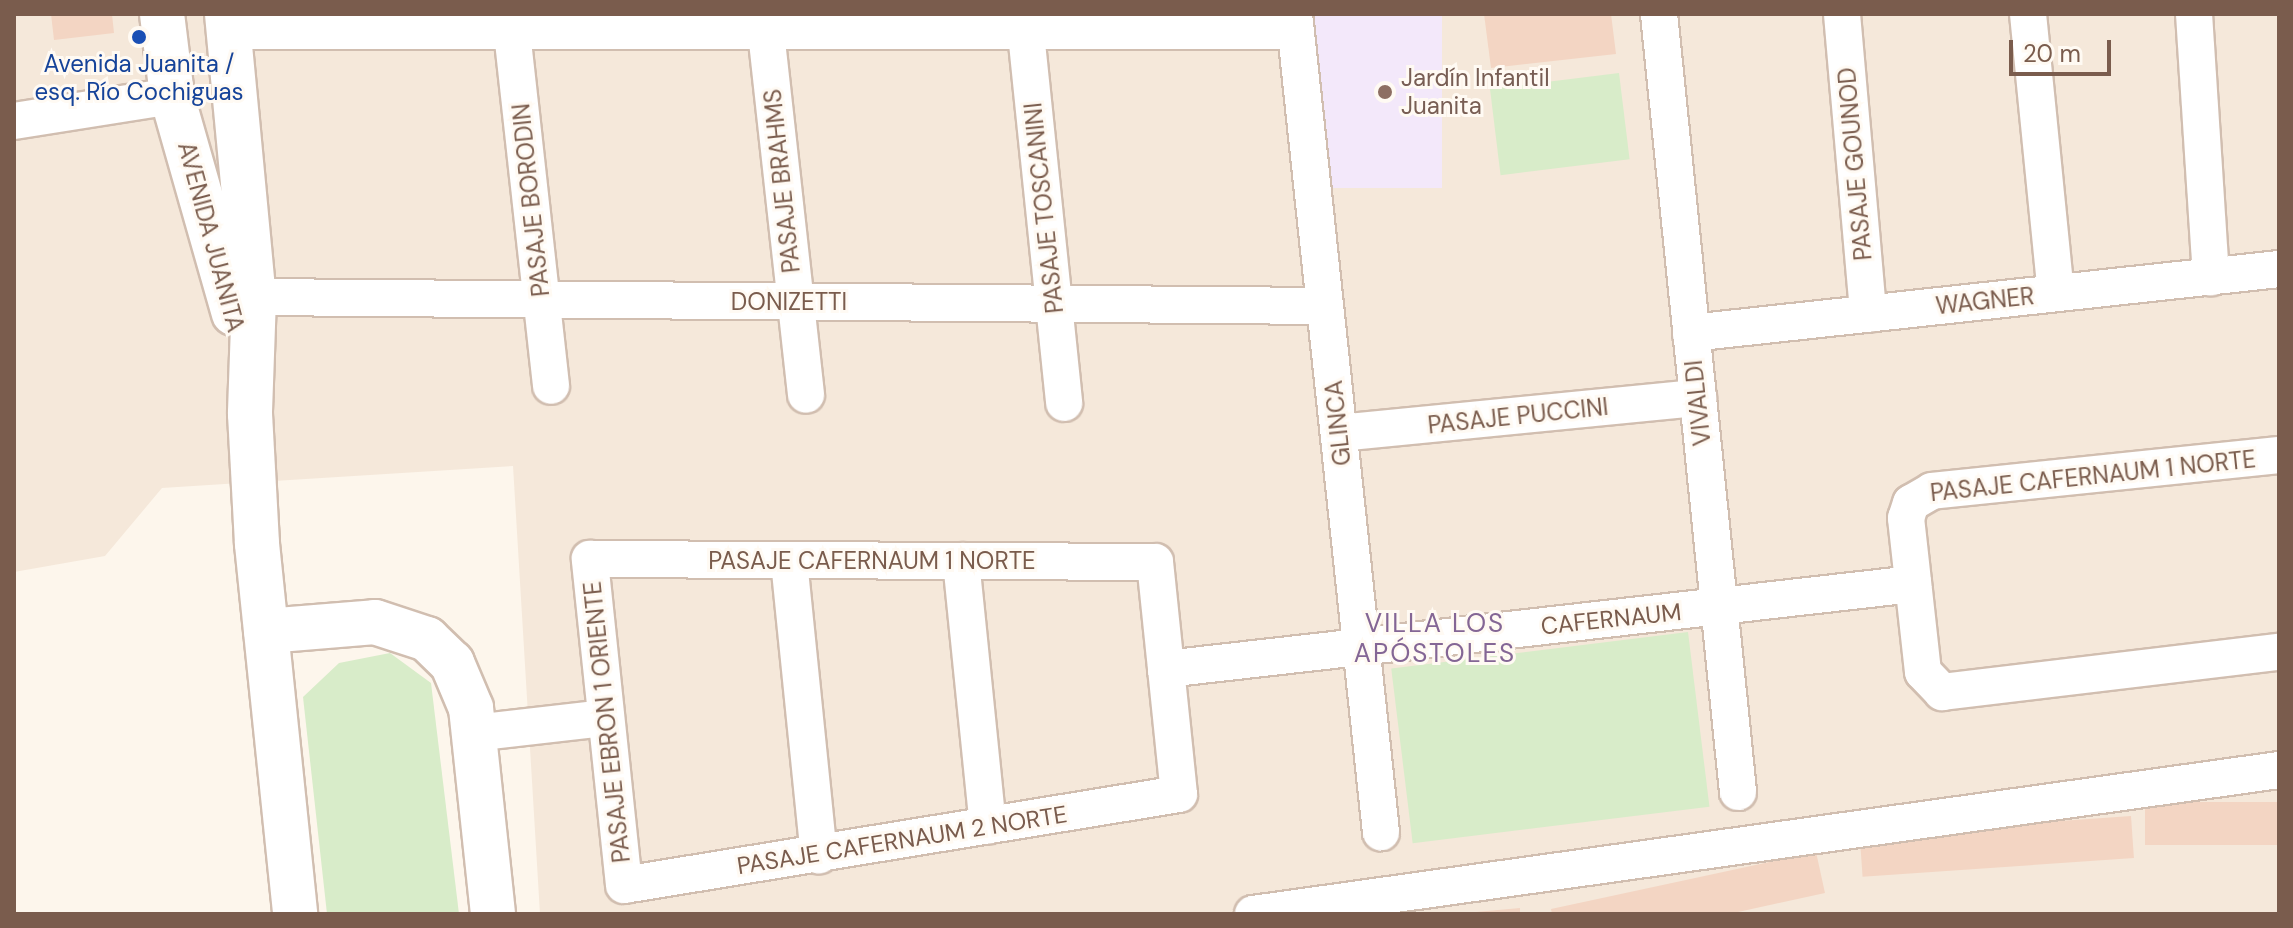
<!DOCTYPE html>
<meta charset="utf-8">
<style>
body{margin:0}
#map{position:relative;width:2293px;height:928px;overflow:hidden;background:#fdf6ec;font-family:"DM Sans",sans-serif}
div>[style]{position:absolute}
.residential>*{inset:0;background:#f5e8da}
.education>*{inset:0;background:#f3e8fa;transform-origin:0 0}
.green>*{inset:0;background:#d8ecc9;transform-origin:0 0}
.building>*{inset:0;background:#f3d5c3;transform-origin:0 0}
.roads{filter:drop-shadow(2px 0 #d1beb0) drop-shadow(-2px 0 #d1beb0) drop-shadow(0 2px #d1beb0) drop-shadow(0 -2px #d1beb0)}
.street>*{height:36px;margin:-18px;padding:0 18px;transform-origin:18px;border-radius:18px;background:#fff}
.secondary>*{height:44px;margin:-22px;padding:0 22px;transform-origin:22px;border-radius:22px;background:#fff}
.dots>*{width:22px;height:22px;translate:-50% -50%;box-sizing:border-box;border:4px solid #fffaf3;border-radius:50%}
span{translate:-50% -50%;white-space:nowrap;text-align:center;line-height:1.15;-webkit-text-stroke:6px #fffaf3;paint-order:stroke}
.transit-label{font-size:24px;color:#164399}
.education-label{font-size:24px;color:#785e54}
.left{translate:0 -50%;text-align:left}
.street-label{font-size:24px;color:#7a5c4d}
.neighbourhood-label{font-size:26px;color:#846695;letter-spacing:2px}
.frame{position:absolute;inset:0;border:16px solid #7a5c4d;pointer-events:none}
.scale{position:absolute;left:2009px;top:40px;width:102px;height:36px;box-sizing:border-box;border:4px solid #7a5c4d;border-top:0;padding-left:10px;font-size:24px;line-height:28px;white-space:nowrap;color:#7a5c4d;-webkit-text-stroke:6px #fffaf3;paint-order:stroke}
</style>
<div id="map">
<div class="residential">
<div style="clip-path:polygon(14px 14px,2279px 14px,2279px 914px,540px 914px,513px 466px,162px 488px,105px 556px,14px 572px)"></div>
</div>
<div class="education">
<div style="left:1310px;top:14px;width:132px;height:174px"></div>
</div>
<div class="green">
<div style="left:1619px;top:73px;width:87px;height:130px;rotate:83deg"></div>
<div style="left:1688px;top:632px;width:176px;height:299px;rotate:83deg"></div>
<div style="clip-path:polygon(390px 653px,431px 683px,459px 914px,327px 914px,303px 697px,339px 663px)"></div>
</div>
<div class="building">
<div style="clip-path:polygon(51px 14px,112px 14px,114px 33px,54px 40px)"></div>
<div style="clip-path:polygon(1484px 14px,1611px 14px,1616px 54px,1491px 68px)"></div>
<div style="left:2279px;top:802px;width:43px;height:134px;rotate:90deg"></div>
<div style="left:2131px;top:816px;width:42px;height:272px;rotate:86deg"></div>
<div style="clip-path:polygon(1816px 852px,1825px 893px,1729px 914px,1552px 914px,1551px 909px)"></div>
<div style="clip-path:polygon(1520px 908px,1520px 914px,1476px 914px,1476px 912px)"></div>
</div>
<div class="roads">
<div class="street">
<div style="left:510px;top:14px;width:374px;rotate:83.7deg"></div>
<div style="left:764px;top:14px;width:383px;rotate:83.7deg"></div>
<div style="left:1024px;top:14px;width:391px;rotate:84.1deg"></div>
<div style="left:1294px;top:14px;width:823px;rotate:83.93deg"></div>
<div style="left:1659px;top:14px;width:782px;rotate:84.2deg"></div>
<div style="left:1842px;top:14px;width:301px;rotate:85deg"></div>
<div style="left:2028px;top:14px;width:280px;rotate:84.3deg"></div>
<div style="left:2194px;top:14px;width:264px;rotate:86.3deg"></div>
<div style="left:229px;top:31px;width:1066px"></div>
<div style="left:14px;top:121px;width:160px;rotate:-9deg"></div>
<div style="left:254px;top:297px;width:1071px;rotate:0.48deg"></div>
<div style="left:1691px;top:333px;width:591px;rotate:-6.21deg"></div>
<div style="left:1339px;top:433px;width:361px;rotate:-5.6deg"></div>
<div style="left:2279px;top:455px;width:349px;rotate:174.1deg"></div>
<div style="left:1932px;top:491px;width:24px;rotate:150deg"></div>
<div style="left:1911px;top:503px;width:16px;rotate:108deg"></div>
<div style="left:1906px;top:518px;width:155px;rotate:83.7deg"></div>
<div style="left:1923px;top:672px;width:28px;rotate:46deg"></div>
<div style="left:1942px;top:692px;width:339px;rotate:-6.8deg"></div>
<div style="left:590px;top:559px;width:565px;rotate:0.3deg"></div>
<div style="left:1155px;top:562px;width:233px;rotate:84.1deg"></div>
<div style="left:1179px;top:794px;width:562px;rotate:170.69deg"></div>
<div style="left:624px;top:885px;width:328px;rotate:-96deg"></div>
<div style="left:789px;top:561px;width:296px;rotate:84.2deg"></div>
<div style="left:961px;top:561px;width:266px;rotate:84.2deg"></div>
<div style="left:1166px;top:669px;width:752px;rotate:-6.49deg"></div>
<div style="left:473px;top:733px;width:133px;rotate:-6.5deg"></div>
<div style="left:1253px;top:914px;width:1036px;rotate:-7.99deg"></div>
</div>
<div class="secondary">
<div style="left:162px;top:14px;width:83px;rotate:83deg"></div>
<div style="left:172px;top:96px;width:226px;rotate:74.1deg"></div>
<div style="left:227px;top:14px;width:284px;rotate:84.6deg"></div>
<div style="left:254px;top:297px;width:117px;rotate:92deg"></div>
<div style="left:250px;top:414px;width:130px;rotate:86.9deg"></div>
<div style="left:257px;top:544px;width:372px;rotate:84.1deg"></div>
<div style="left:266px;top:631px;width:109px;rotate:-4.7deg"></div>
<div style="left:375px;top:622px;width:55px;rotate:18.1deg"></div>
<div style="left:427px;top:639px;width:35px;rotate:44deg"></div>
<div style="left:452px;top:663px;width:49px;rotate:67.1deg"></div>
<div style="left:471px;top:708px;width:207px;rotate:83.9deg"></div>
</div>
</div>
<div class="dots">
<div style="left:139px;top:37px;background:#1a4fb4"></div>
<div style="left:1385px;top:92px;background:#8d6e63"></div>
</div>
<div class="transit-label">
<span style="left:139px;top:78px">Avenida Juanita /<br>esq. Río Cochiguas</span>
</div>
<div class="education-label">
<span class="left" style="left:1401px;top:92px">Jardín Infantil<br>Juanita</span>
</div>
<div class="street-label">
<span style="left:1855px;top:164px;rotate:-95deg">PASAJE GOUNOD</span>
<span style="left:782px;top:181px;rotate:-96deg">PASAJE BRAHMS</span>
<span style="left:531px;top:200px;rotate:-96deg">PASAJE BORODIN</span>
<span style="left:1044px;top:208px;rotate:-96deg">PASAJE TOSCANINI</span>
<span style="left:211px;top:237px;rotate:75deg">AVENIDA JUANITA</span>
<span style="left:1985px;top:301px;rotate:-6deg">WAGNER</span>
<span style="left:789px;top:302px">DONIZETTI</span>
<span style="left:1698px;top:403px;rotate:-96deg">VIVALDI</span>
<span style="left:1518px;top:416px;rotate:-6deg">PASAJE PUCCINI</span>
<span style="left:1338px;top:423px;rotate:-96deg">GLINCA</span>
<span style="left:2093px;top:476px;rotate:-6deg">PASAJE CAFERNAUM 1 NORTE</span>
<span style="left:872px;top:561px">PASAJE CAFERNAUM 1 NORTE</span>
<span style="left:1611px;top:619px;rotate:-6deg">CAFERNAUM</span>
<span style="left:607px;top:722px;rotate:-96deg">PASAJE EBRON 1 ORIENTE</span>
<span style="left:902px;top:840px;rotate:-9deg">PASAJE CAFERNAUM 2 NORTE</span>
</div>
<div class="neighbourhood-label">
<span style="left:1435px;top:639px">VILLA LOS<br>APÓSTOLES</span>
</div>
<div class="frame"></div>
<div class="scale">20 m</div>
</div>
